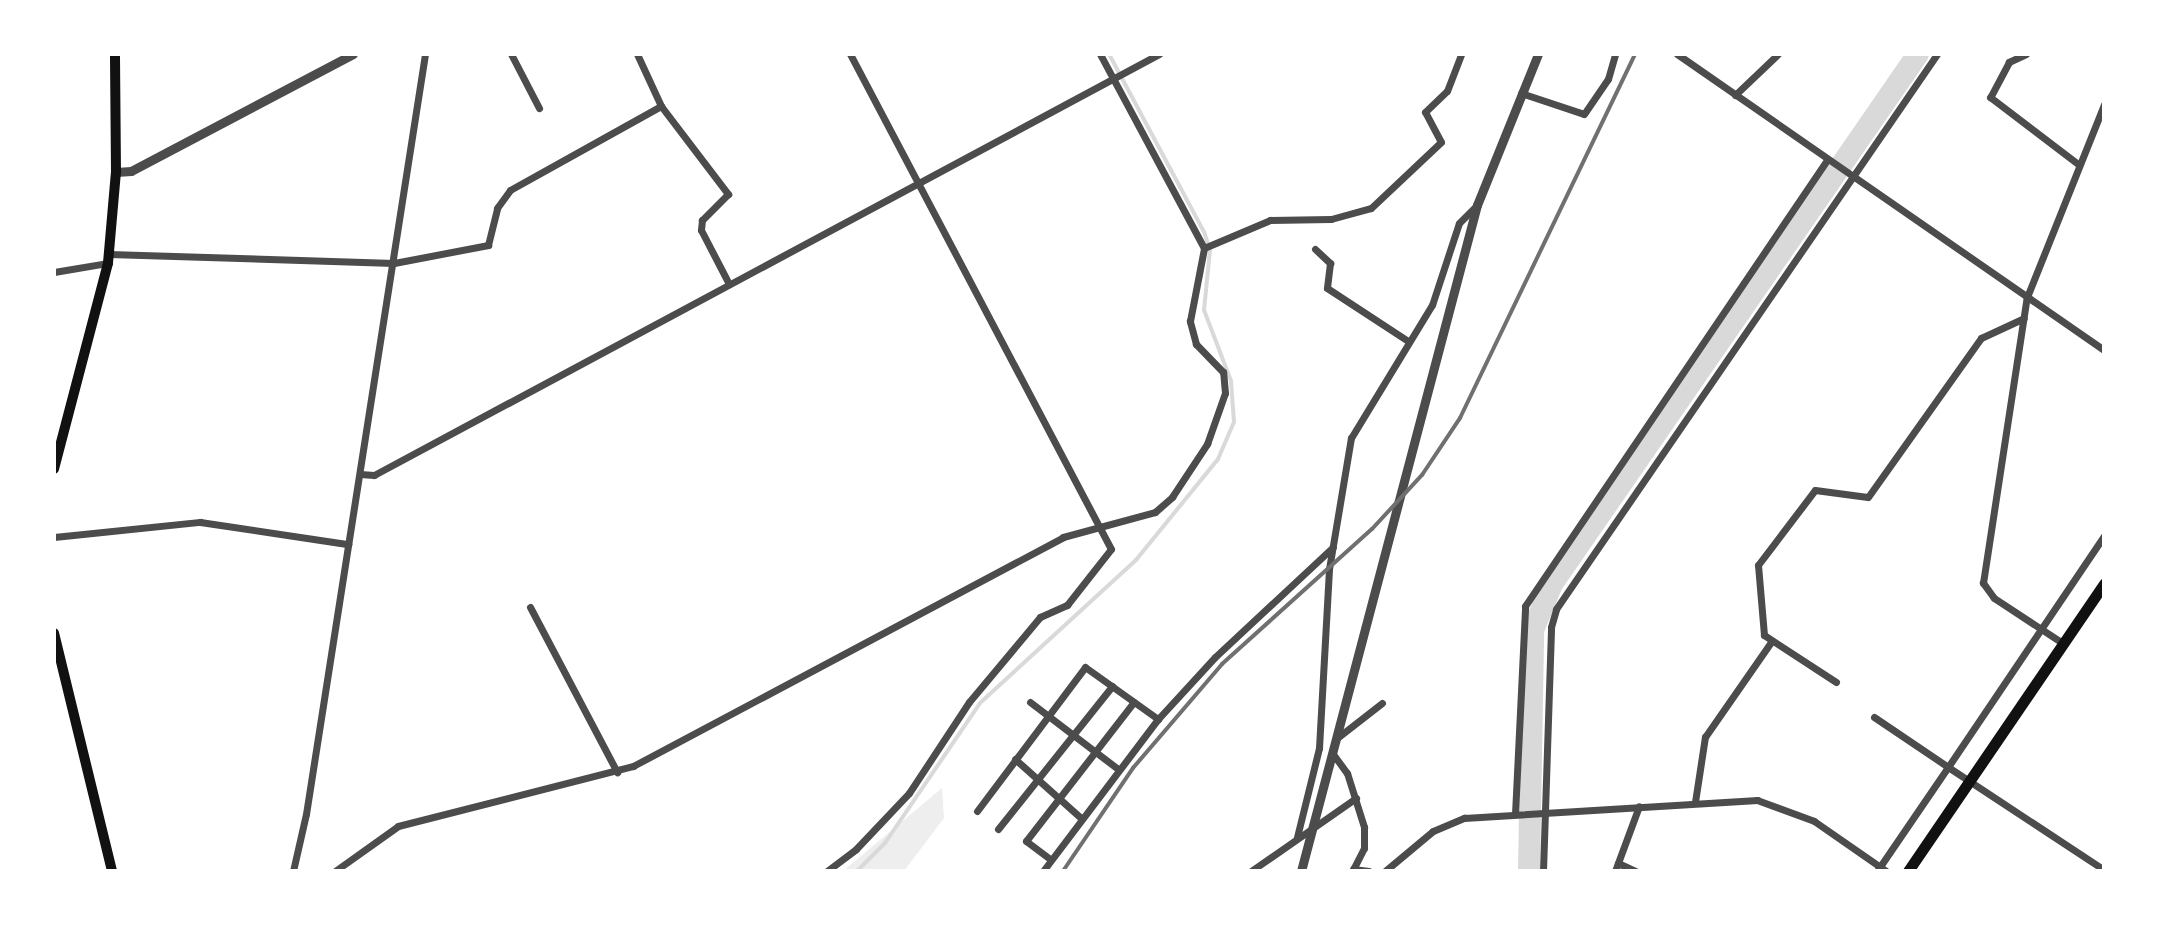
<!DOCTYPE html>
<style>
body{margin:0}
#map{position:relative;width:2158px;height:925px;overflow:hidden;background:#fff;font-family:"Work Sans",sans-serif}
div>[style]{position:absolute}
.green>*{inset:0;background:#eee}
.stream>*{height:4px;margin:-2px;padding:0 2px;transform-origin:2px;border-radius:2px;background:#d9d9d9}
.river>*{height:22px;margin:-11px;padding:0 11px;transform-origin:11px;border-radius:11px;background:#d9d9d9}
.minor>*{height:7px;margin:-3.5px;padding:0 3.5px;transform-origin:3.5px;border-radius:3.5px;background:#4c4c4c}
.tertiary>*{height:9px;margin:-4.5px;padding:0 4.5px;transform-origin:4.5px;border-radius:4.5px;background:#4c4c4c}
.secondary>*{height:10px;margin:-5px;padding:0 5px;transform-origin:5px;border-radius:5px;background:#111}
.primary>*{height:11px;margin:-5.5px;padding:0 5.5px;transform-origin:5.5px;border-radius:5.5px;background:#111}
.rail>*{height:4px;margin:-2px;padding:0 2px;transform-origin:2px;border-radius:2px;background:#707070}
span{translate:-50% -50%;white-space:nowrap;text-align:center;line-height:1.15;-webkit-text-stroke:8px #fff;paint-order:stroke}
.frame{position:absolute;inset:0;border:56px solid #fff;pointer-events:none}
</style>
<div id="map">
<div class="green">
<div style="clip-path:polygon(942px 788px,944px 818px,904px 871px,843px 871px)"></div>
</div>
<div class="stream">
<div style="left:857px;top:871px;width:40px;rotate:-45deg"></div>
<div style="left:885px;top:843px;width:169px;rotate:-55.8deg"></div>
<div style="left:980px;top:703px;width:212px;rotate:-42.5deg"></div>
<div style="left:1136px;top:560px;width:130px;rotate:-50.9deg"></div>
<div style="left:1218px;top:459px;width:40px;rotate:-66.6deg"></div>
<div style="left:1234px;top:422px;width:41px;rotate:-94.2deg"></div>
<div style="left:1231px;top:381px;width:76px;rotate:-110.8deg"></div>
<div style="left:1204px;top:310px;width:60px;rotate:-84.3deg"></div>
<div style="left:1210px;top:250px;width:19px;rotate:-108deg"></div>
<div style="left:1204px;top:232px;width:202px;rotate:-118.1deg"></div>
</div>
<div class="river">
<div style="left:1529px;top:871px;width:241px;rotate:-89deg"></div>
<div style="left:1533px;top:630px;width:50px;rotate:-67.6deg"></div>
<div style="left:1552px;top:584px;width:644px;rotate:-55.37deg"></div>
</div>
<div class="minor">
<div style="left:511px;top:54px;width:61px;rotate:62.6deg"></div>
<div style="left:637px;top:54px;width:57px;rotate:65.2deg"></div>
<div style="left:661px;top:106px;width:111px;rotate:52.7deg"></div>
<div style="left:728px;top:194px;width:37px;rotate:135deg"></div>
<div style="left:702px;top:220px;width:10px;rotate:96deg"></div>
<div style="left:701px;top:230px;width:61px;rotate:62.6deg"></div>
<div style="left:1677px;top:54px;width:520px;rotate:34.73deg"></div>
<div style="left:2026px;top:54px;width:19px;rotate:155deg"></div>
<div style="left:2009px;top:62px;width:40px;rotate:118deg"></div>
<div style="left:1990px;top:97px;width:111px;rotate:37.3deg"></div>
<div style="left:1521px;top:93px;width:66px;rotate:18.4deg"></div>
<div style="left:1584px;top:114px;width:42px;rotate:-55.6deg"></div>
<div style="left:1608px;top:79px;width:26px;rotate:-74deg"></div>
<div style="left:1735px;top:95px;width:59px;rotate:-43.6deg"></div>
<div style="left:1204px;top:248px;width:72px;rotate:-23deg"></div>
<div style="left:1270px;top:220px;width:61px;rotate:-0.9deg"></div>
<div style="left:1331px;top:219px;width:41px;rotate:-15.4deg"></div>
<div style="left:1371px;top:208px;width:96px;rotate:-43.3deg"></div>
<div style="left:1441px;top:142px;width:34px;rotate:-118deg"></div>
<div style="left:1425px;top:112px;width:30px;rotate:-44deg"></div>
<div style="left:1447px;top:91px;width:40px;rotate:-69deg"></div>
<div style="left:1315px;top:249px;width:21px;rotate:43deg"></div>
<div style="left:1330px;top:263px;width:25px;rotate:97deg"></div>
<div style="left:1327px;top:288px;width:97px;rotate:33.2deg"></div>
<div style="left:109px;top:254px;width:285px;rotate:1.8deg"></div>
<div style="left:394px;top:263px;width:96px;rotate:-10.8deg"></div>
<div style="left:488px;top:245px;width:38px;rotate:-76deg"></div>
<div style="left:497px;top:208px;width:22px;rotate:-54deg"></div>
<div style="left:510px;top:190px;width:173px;rotate:-29.1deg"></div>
<div style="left:54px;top:272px;width:55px;rotate:-9.5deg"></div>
<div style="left:360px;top:474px;width:14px;rotate:4deg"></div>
<div style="left:374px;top:475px;width:891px;rotate:-28.2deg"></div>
<div style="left:54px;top:537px;width:147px;rotate:-5.9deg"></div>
<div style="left:200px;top:522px;width:150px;rotate:8.5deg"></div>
<div style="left:530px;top:607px;width:187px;rotate:62.2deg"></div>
<div style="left:2064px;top:644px;width:84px;rotate:-146.7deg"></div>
<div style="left:1994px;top:598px;width:19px;rotate:-126deg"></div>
<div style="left:1983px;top:583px;width:289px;rotate:-81.3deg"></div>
<div style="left:2027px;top:297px;width:208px;rotate:-68.2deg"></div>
<div style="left:1836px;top:682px;width:86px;rotate:-146.9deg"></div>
<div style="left:1764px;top:635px;width:70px;rotate:-94.9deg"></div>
<div style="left:1758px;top:565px;width:94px;rotate:-52.8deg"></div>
<div style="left:1815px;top:490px;width:53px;rotate:7.5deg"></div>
<div style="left:1868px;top:497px;width:195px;rotate:-54.6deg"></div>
<div style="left:1981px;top:338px;width:47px;rotate:-24.9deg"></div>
<div style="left:1030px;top:702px;width:111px;rotate:37.3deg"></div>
<div style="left:1874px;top:717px;width:89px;rotate:34deg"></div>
<div style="left:1948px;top:767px;width:279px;rotate:-56deg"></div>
<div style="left:1337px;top:738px;width:57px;rotate:-37.9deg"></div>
<div style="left:1333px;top:754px;width:24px;rotate:54deg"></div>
<div style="left:1347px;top:773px;width:57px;rotate:72.5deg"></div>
<div style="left:1364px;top:827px;width:21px;rotate:90deg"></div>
<div style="left:1364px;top:848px;width:22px;rotate:117deg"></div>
<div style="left:1015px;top:759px;width:89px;rotate:41.8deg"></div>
<div style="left:1695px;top:802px;width:66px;rotate:-81.3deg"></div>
<div style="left:1705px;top:737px;width:116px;rotate:-55.2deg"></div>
<div style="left:977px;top:811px;width:180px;rotate:-53.1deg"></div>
<div style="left:1085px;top:667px;width:90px;rotate:35.5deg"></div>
<div style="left:1515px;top:814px;width:208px;rotate:-87.2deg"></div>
<div style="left:1525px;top:606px;width:539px;rotate:-55.9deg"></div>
<div style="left:998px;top:829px;width:183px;rotate:-51.4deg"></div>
<div style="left:1297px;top:837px;width:92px;rotate:-76.1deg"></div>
<div style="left:1319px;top:748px;width:179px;rotate:-86.8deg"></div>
<div style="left:1329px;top:569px;width:133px;rotate:-80.5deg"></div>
<div style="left:1351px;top:438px;width:156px;rotate:-58.7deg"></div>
<div style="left:1432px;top:305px;width:86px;rotate:-71.8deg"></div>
<div style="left:1459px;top:223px;width:23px;rotate:-45deg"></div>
<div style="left:1050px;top:859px;width:30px;rotate:-143deg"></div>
<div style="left:1026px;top:841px;width:176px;rotate:-52.2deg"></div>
<div style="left:1618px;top:863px;width:19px;rotate:25deg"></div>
<div style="left:1353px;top:869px;width:16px;rotate:7deg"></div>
<div style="left:293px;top:871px;width:58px;rotate:-77.2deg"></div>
<div style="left:306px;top:814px;width:769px;rotate:-81.1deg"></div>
<div style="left:335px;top:871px;width:77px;rotate:-35.5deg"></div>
<div style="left:398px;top:826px;width:243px;rotate:-14.3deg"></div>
<div style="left:633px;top:766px;width:487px;rotate:-28deg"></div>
<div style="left:1063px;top:537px;width:95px;rotate:-15.2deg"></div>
<div style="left:1155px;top:512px;width:23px;rotate:-41deg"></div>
<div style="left:1172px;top:497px;width:64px;rotate:-56.6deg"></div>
<div style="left:1207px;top:444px;width:54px;rotate:-70.6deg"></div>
<div style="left:1225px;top:393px;width:21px;rotate:-95deg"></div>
<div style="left:1223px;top:372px;width:39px;rotate:-134deg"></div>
<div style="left:1196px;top:344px;width:24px;rotate:-105deg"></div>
<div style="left:1190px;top:321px;width:74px;rotate:-79.1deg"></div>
<div style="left:1204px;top:248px;width:220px;rotate:-118.2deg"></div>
<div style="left:827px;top:871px;width:36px;rotate:-37deg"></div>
<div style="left:856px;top:849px;width:77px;rotate:-46.6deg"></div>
<div style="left:909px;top:793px;width:109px;rotate:-56.6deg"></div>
<div style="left:969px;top:702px;width:111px;rotate:-50.1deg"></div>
<div style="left:1040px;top:617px;width:30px;rotate:-24deg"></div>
<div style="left:1067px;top:605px;width:71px;rotate:-51.8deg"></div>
<div style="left:1111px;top:549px;width:560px;rotate:-117.8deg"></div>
<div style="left:1043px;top:871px;width:191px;rotate:-52.9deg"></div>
<div style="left:1158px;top:719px;width:84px;rotate:-47.4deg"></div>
<div style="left:1215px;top:657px;width:161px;rotate:-43deg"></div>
<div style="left:1251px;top:871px;width:128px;rotate:-34.8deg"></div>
<div style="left:1385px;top:871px;width:62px;rotate:-39.8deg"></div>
<div style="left:1433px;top:831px;width:34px;rotate:-23deg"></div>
<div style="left:1464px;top:818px;width:294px;rotate:-3.5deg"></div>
<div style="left:1757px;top:800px;width:61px;rotate:20.2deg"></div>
<div style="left:1814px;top:821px;width:88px;rotate:34.8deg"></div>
<div style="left:1543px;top:871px;width:244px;rotate:-88.1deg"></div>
<div style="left:1551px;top:627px;width:19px;rotate:-74deg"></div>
<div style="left:1556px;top:609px;width:673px;rotate:-55.53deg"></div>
<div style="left:1615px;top:871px;width:69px;rotate:-69.7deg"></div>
<div style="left:1877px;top:871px;width:126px;rotate:-55.7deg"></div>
<div style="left:1948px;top:767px;width:187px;rotate:33.4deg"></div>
</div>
<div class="tertiary">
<div style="left:116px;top:172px;width:15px;rotate:-4deg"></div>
<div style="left:131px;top:171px;width:251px;rotate:-27.8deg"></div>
<div style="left:1301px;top:871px;width:689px;rotate:-75.2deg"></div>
<div style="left:1477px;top:205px;width:163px;rotate:-68deg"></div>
</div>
<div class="secondary">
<div style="left:54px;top:469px;width:213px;rotate:-75.3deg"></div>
<div style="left:108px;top:263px;width:91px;rotate:-85deg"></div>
<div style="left:116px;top:172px;width:118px;rotate:-90.5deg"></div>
<div style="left:54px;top:633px;width:245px;rotate:76.3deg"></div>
</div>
<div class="primary">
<div style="left:1908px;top:871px;width:348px;rotate:-55.7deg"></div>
</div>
<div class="rail">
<div style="left:1063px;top:871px;width:125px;rotate:-55.8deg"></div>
<div style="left:1133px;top:768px;width:137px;rotate:-49.4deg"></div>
<div style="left:1222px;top:664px;width:202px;rotate:-42deg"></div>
<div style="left:1372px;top:529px;width:74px;rotate:-47.2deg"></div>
<div style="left:1422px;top:475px;width:69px;rotate:-56.3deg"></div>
<div style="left:1460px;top:418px;width:404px;rotate:-64.3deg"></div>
</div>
<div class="frame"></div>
</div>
